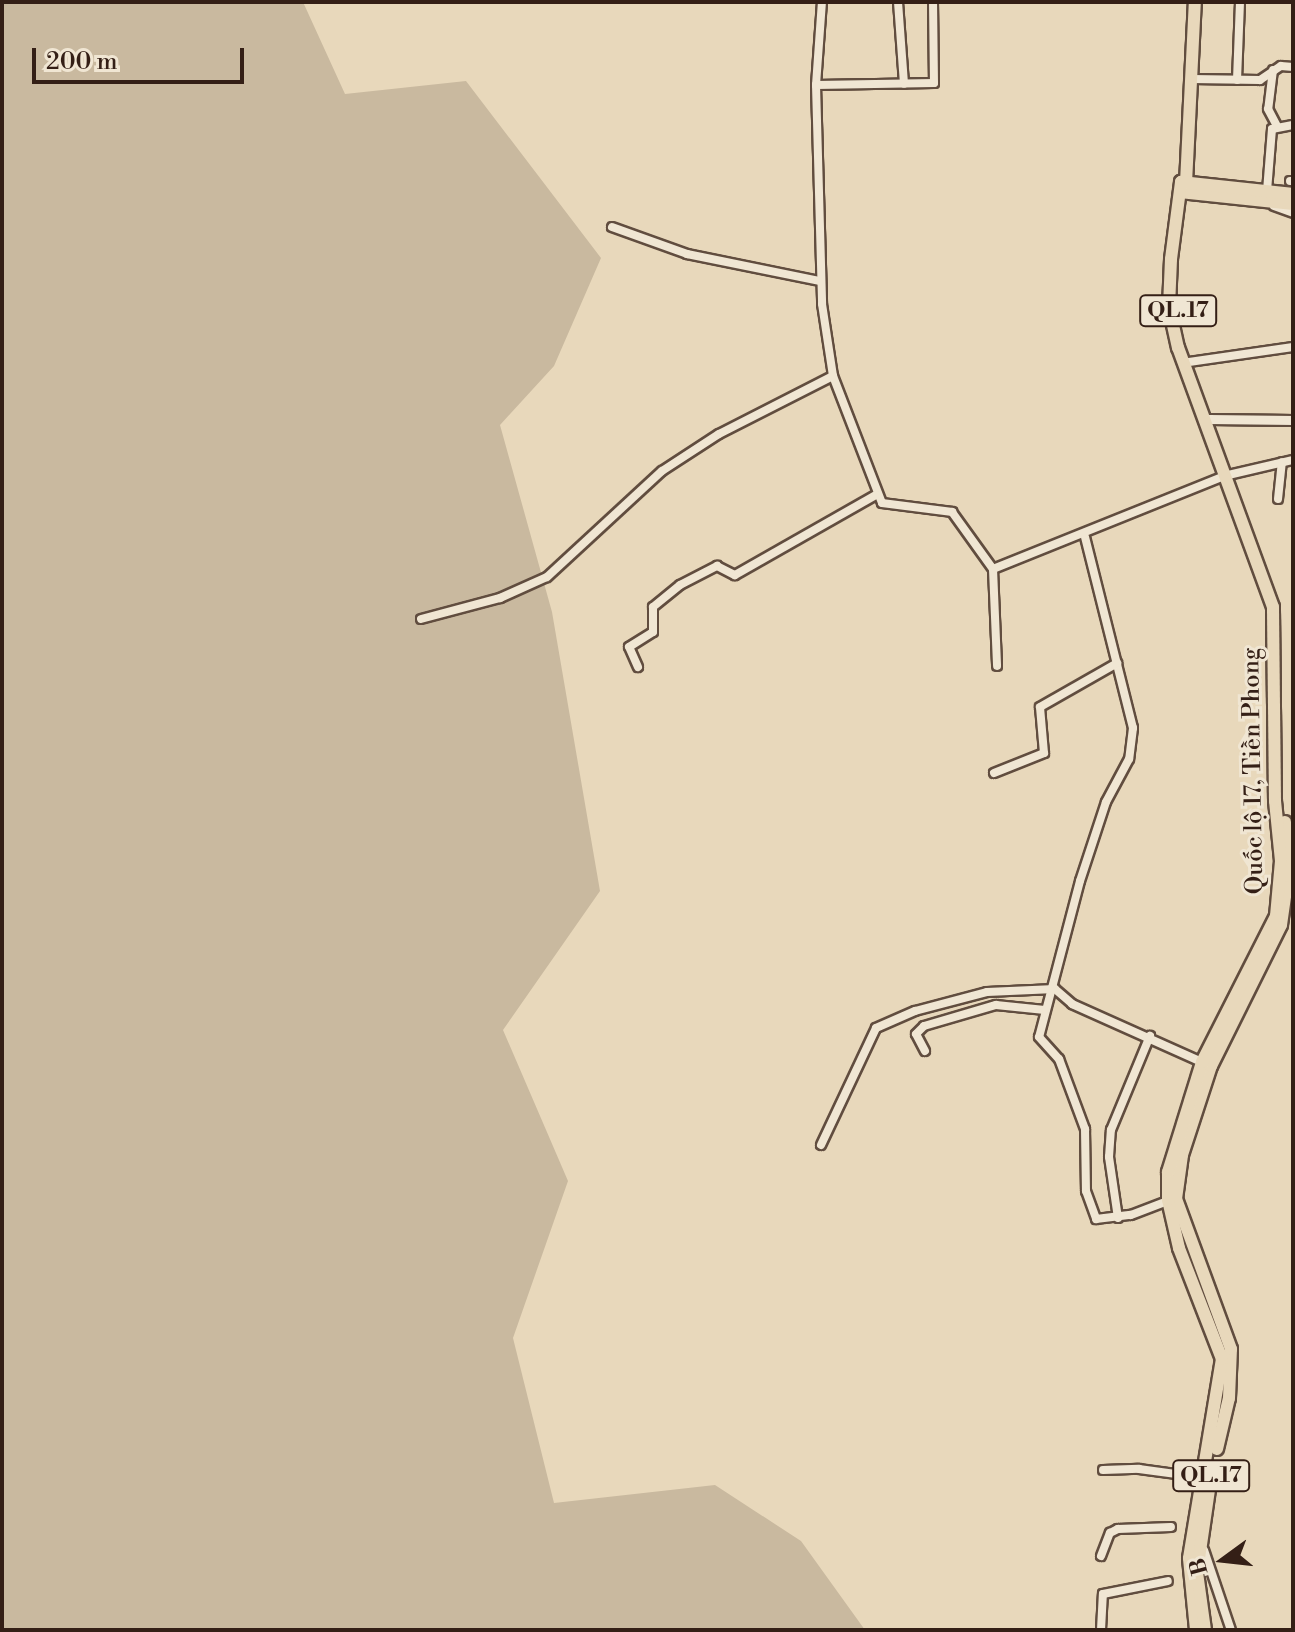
<!DOCTYPE html>
<meta charset="utf-8">
<style>
body{margin:0}
#map{position:relative;width:1295px;height:1632px;overflow:hidden;background:#e8d8bb;font-family:"Libre Bodoni",serif}
div>[style]{position:absolute}
.green>*{inset:0;background:#c9b99f}
.roads{filter:drop-shadow(2px 0 #614d3f) drop-shadow(-2px 0 #614d3f) drop-shadow(0 2px #614d3f) drop-shadow(0 -2px #614d3f)}
.minor>*{height:8px;margin:-4px;padding:0 4px;transform-origin:4px;border-radius:4px;background:#f0e6d3}
.tertiary>*{height:9px;margin:-4.5px;padding:0 4.5px;transform-origin:4.5px;border-radius:4.5px;background:#f0e6d3}
.primary>*{height:12px;margin:-6px;padding:0 6px;transform-origin:6px;border-radius:6px;background:#e8d8bb}
.trunk>*{height:12px;margin:-6px;padding:0 6px;transform-origin:6px;border-radius:6px;background:#e8d8bb}
span{translate:-50% -50%;white-space:nowrap;text-align:center;line-height:1.15;-webkit-text-stroke:6px #f0e6d3;paint-order:stroke}
.shield-label span{padding:2px 6px;background:#f0e6d3;border:2px solid;border-radius:6px;-webkit-text-stroke-width:0}
.shield-label{font-size:22px;color:#341f16;font-weight:700}
.street-label{font-size:24px;color:#341f16}
.frame{position:absolute;inset:0;border:4px solid #341f16;pointer-events:none}
.north{position:absolute;left:1183px;top:1520px;width:80px;height:80px;-webkit-text-stroke:6px #f0e6d3;paint-order:stroke;rotate:255deg;font-size:22px;font-weight:700;line-height:32px;text-align:center;color:#341f16}
.north::after{content:'';display:block;margin:auto;width:28px;height:36px;background:#341f16;clip-path:polygon(50% 0,100% 100%,50% 72%,0 100%)}
.scale{position:absolute;left:32px;top:48px;width:212px;height:36px;box-sizing:border-box;border:4px solid #341f16;border-top:0;padding-left:10px;font-size:24px;line-height:28px;white-space:nowrap;color:#341f16;-webkit-text-stroke:6px #f0e6d3;paint-order:stroke}
</style>
<div id="map">
<div class="green">
<div style="clip-path:polygon(2px 2px,303px 2px,345px 94px,466px 81px,601px 258px,554px 366px,500px 425px,552px 612px,600px 891px,503px 1030px,568px 1181px,513px 1338px,554px 1503px,715px 1485px,801px 1541px,865px 1630px,2px 1630px)"></div>
</div>
<div class="roads">
<div class="minor">
<div style="left:898px;top:2px;width:82px;rotate:85.8deg"></div>
<div style="left:933px;top:2px;width:81px;rotate:89.3deg"></div>
<div style="left:934px;top:83px;width:118px;rotate:179deg"></div>
<div style="left:816px;top:85px;width:219px;rotate:88.4deg"></div>
<div style="left:822px;top:304px;width:73px;rotate:81.3deg"></div>
<div style="left:833px;top:376px;width:136px;rotate:68.9deg"></div>
<div style="left:882px;top:503px;width:71px;rotate:7.3deg"></div>
<div style="left:952px;top:512px;width:70px;rotate:54.3deg"></div>
<div style="left:993px;top:569px;width:249px;rotate:-21.9deg"></div>
<div style="left:1224px;top:476px;width:71px;rotate:-13.1deg"></div>
<div style="left:1273px;top:70px;width:39px;rotate:97deg"></div>
<div style="left:1268px;top:109px;width:19px;rotate:62deg"></div>
<div style="left:1192px;top:79px;width:68px;rotate:0.8deg"></div>
<div style="left:1260px;top:80px;width:25px;rotate:-34deg"></div>
<div style="left:1281px;top:66px;width:12px;rotate:5deg"></div>
<div style="left:1237px;top:80px;width:78px;rotate:-87.8deg"></div>
<div style="left:816px;top:85px;width:83px;rotate:-85.9deg"></div>
<div style="left:1290px;top:181px;width:3px"></div>
<div style="left:1267px;top:191px;width:62px;rotate:-85.4deg"></div>
<div style="left:1272px;top:129px;width:21px;rotate:-11deg"></div>
<div style="left:1274px;top:206px;width:20px;rotate:20deg"></div>
<div style="left:612px;top:227px;width:80px;rotate:19.8deg"></div>
<div style="left:687px;top:254px;width:136px;rotate:11.5deg"></div>
<div style="left:1189px;top:362px;width:105px;rotate:-8.2deg"></div>
<div style="left:1278px;top:499px;width:37px;rotate:-84deg"></div>
<div style="left:1085px;top:537px;width:197px;rotate:75.9deg"></div>
<div style="left:1133px;top:728px;width:31px;rotate:97deg"></div>
<div style="left:1129px;top:759px;width:49px;rotate:118.1deg"></div>
<div style="left:1106px;top:802px;width:83px;rotate:108.2deg"></div>
<div style="left:1080px;top:881px;width:161px;rotate:104.7deg"></div>
<div style="left:1039px;top:1037px;width:30px;rotate:48deg"></div>
<div style="left:1059px;top:1059px;width:75px;rotate:69.6deg"></div>
<div style="left:1085px;top:1129px;width:62px;rotate:89.1deg"></div>
<div style="left:1086px;top:1191px;width:30px;rotate:70deg"></div>
<div style="left:1096px;top:1219px;width:35px;rotate:-7deg"></div>
<div style="left:1131px;top:1215px;width:42px;rotate:-21deg"></div>
<div style="left:993px;top:569px;width:97px;rotate:87.6deg"></div>
<div style="left:421px;top:619px;width:82px;rotate:-14.9deg"></div>
<div style="left:500px;top:598px;width:51px;rotate:-24.1deg"></div>
<div style="left:547px;top:577px;width:156px;rotate:-42.7deg"></div>
<div style="left:662px;top:471px;width:68px;rotate:-33deg"></div>
<div style="left:719px;top:434px;width:128px;rotate:-27deg"></div>
<div style="left:638px;top:667px;width:22px;rotate:-114deg"></div>
<div style="left:629px;top:647px;width:28px;rotate:-32deg"></div>
<div style="left:653px;top:632px;width:25px;rotate:-90deg"></div>
<div style="left:653px;top:607px;width:35px;rotate:-39deg"></div>
<div style="left:680px;top:585px;width:42px;rotate:-27.2deg"></div>
<div style="left:717px;top:566px;width:20px;rotate:27deg"></div>
<div style="left:735px;top:575px;width:162px;rotate:-29.6deg"></div>
<div style="left:994px;top:773px;width:54px;rotate:-21.8deg"></div>
<div style="left:1044px;top:753px;width:46px;rotate:-95deg"></div>
<div style="left:1040px;top:707px;width:89px;rotate:-29.7deg"></div>
<div style="left:925px;top:1051px;width:19px;rotate:-118deg"></div>
<div style="left:916px;top:1034px;width:11px;rotate:-45deg"></div>
<div style="left:924px;top:1026px;width:75px;rotate:-16.3deg"></div>
<div style="left:996px;top:1005px;width:49px;rotate:5.8deg"></div>
<div style="left:821px;top:1145px;width:129px;rotate:-64.8deg"></div>
<div style="left:876px;top:1028px;width:43px;rotate:-23.6deg"></div>
<div style="left:915px;top:1011px;width:74px;rotate:-14.8deg"></div>
<div style="left:987px;top:992px;width:68px;rotate:-2.5deg"></div>
<div style="left:1055px;top:989px;width:23px;rotate:41deg"></div>
<div style="left:1072px;top:1004px;width:147px;rotate:24.1deg"></div>
<div style="left:1118px;top:1218px;width:62px;rotate:-98.4deg"></div>
<div style="left:1109px;top:1157px;width:27px;rotate:-86deg"></div>
<div style="left:1111px;top:1130px;width:102px;rotate:-67.5deg"></div>
<div style="left:1103px;top:1470px;width:36px;rotate:-2deg"></div>
<div style="left:1139px;top:1469px;width:68px;rotate:7.7deg"></div>
<div style="left:1204px;top:1550px;width:84px;rotate:71.4deg"></div>
<div style="left:1101px;top:1556px;width:25px;rotate:-69deg"></div>
<div style="left:1110px;top:1533px;width:9px;rotate:-27deg"></div>
<div style="left:1118px;top:1529px;width:53px;rotate:-2.2deg"></div>
<div style="left:1101px;top:1630px;width:36px;rotate:-87deg"></div>
<div style="left:1103px;top:1594px;width:66px;rotate:-11.3deg"></div>
</div>
<div class="tertiary">
<div style="left:1209px;top:419px;width:84px;rotate:0.7deg"></div>
</div>
<div class="primary">
<div style="left:1186px;top:183px;width:181px;rotate:-87.2deg"></div>
</div>
<div class="trunk">
<div style="left:1180px;top:192px;width:114px;rotate:6.1deg"></div>
<div style="left:1217px;top:1449px;width:52px;rotate:-76.8deg"></div>
<div style="left:1229px;top:1398px;width:49px;rotate:-87.7deg"></div>
<div style="left:1231px;top:1349px;width:160px;rotate:-110.1deg"></div>
<div style="left:1176px;top:1199px;width:44px;rotate:-82.2deg"></div>
<div style="left:1182px;top:1155px;width:94px;rotate:-72deg"></div>
<div style="left:1211px;top:1066px;width:157px;rotate:-63.6deg"></div>
<div style="left:1281px;top:925px;width:49px;rotate:-81.9deg"></div>
<div style="left:1288px;top:876px;width:54px;rotate:-93.2deg"></div>
<div style="left:1196px;top:1630px;width:72px;rotate:-95.6deg"></div>
<div style="left:1189px;top:1558px;width:202px;rotate:-80.6deg"></div>
<div style="left:1222px;top:1359px;width:119px;rotate:-111.2deg"></div>
<div style="left:1179px;top:1248px;width:49px;rotate:-102.9deg"></div>
<div style="left:1168px;top:1200px;width:28px;rotate:-90deg"></div>
<div style="left:1168px;top:1172px;width:115px;rotate:-72.8deg"></div>
<div style="left:1202px;top:1062px;width:164px;rotate:-63.1deg"></div>
<div style="left:1276px;top:916px;width:55px;rotate:-84.8deg"></div>
<div style="left:1281px;top:861px;width:60px;rotate:-95.7deg"></div>
<div style="left:1275px;top:801px;width:194px;rotate:-90.6deg"></div>
<div style="left:1273px;top:607px;width:276px;rotate:-110.1deg"></div>
<div style="left:1178px;top:348px;width:42px;rotate:-102.4deg"></div>
<div style="left:1169px;top:307px;width:48px;rotate:-87.6deg"></div>
<div style="left:1171px;top:259px;width:78px;rotate:-82.6deg"></div>
<div style="left:1181px;top:182px;width:113px;rotate:6.1deg"></div>
<div style="left:1205px;top:1630px;width:59px;rotate:-97.9deg"></div>
<div style="left:1197px;top:1572px;width:90px;rotate:-81.7deg"></div>
</div>
</div>
<div class="shield-label">
<span style="left:1178px;top:311px">QL.17</span>
<span style="left:1211px;top:1476px">QL.17</span>
</div>
<div class="street-label">
<span style="left:1254px;top:771px;rotate:-91deg">Quốc lộ 17, Tiền Phong</span>
</div>
<div class="frame"></div>
<div class="north">B</div>
<div class="scale">200 m</div>
</div>
